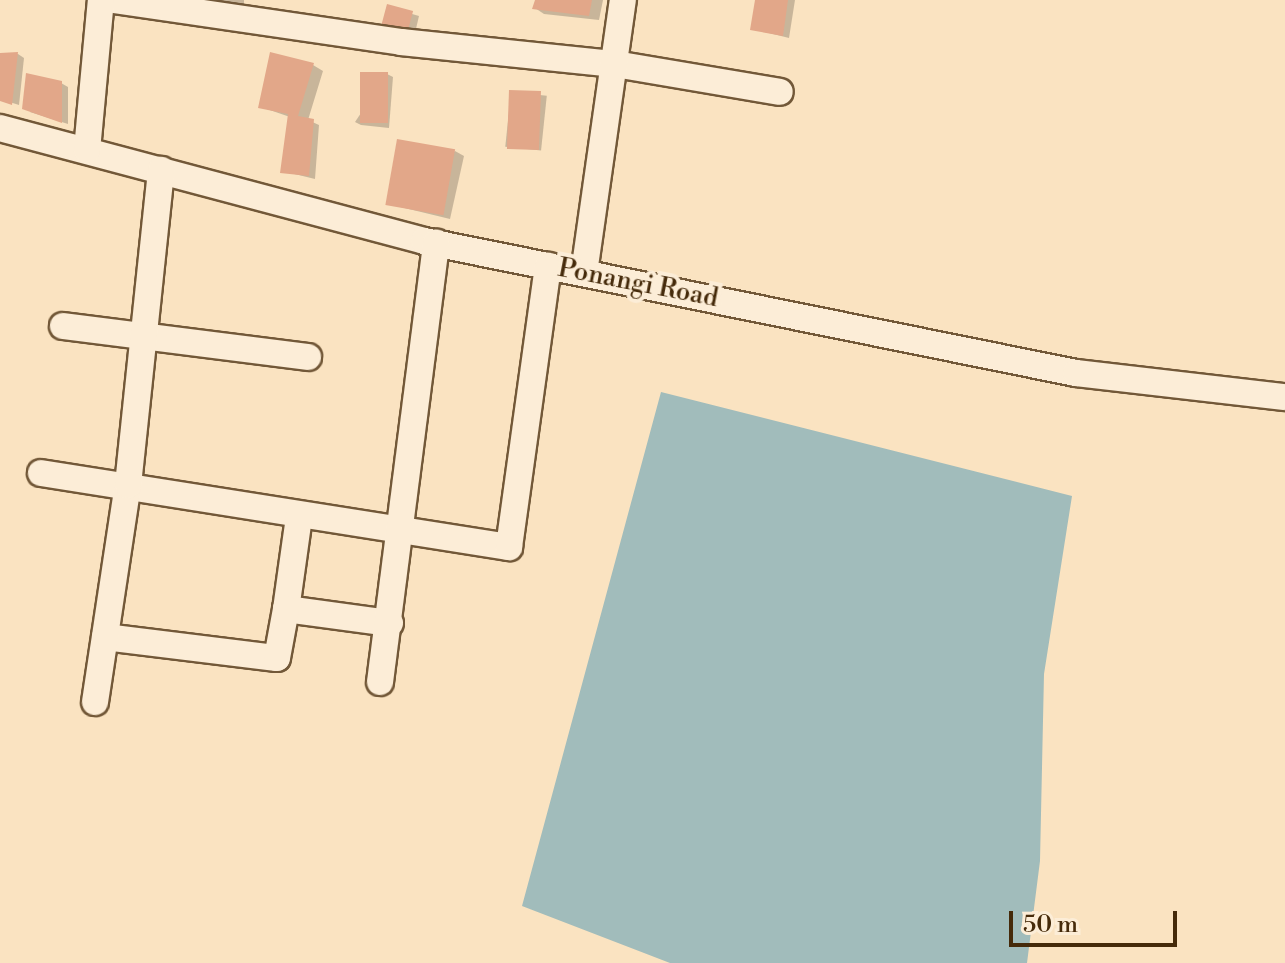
<!DOCTYPE html>
<style>
body{margin:0}
#map{position:relative;width:1285px;height:963px;overflow:hidden;background:#fae3c1;font-family:"Libre Bodoni",serif}
div>[style]{position:absolute}
.water>*{inset:0;background:#a1bcbb}
.shadow>*{inset:0;background:#0003;transform-origin:0 0}
.building>*{inset:0;background:#e2a789;transform-origin:0 0}
.roads{filter:drop-shadow(2px 0 #725838) drop-shadow(-2px 0 #725838) drop-shadow(0 2px #725838) drop-shadow(0 -2px #725838)}
.minor>*{height:26px;margin:-13px;padding:0 13px;transform-origin:13px;border-radius:13px;background:#fcedd7}
span{translate:-50% -50%;white-space:nowrap;text-align:center;line-height:1.15;-webkit-text-stroke:8px #fcedd7;paint-order:stroke}
.street-label{font-size:26px;color:#452a0a}
.scale{position:absolute;left:1009px;top:911px;width:168px;height:36px;box-sizing:border-box;border:4px solid #452a0a;border-top:0;padding-left:10px;font-size:24px;line-height:28px;white-space:nowrap;color:#452a0a;-webkit-text-stroke:6px #fcedd7;paint-order:stroke}
</style>
<div id="map">
<div class="water">
<div style="clip-path:polygon(661px 392px,1072px 496px,1044px 674px,1040px 861px,1027px 963px,670px 963px,522px 906px)"></div>
</div>
<div class="shadow">
<div style="clip-path:polygon(204px 0,244px 0,244px 11px,209px 3px)"></div>
<div style="clip-path:polygon(537px 0,603px 0,599px 20px,544px 14px,535px 8px)"></div>
<div style="clip-path:polygon(757px 0,795px 0,789px 38px,753px 29px)"></div>
<div style="clip-path:polygon(388px 7px,419px 16px,415px 33px,391px 28px)"></div>
<div style="clip-path:polygon(18px 54px,24px 58px,19px 105px,0 99px,0 55px)"></div>
<div style="clip-path:polygon(313px 65px,323px 71px,308px 120px,319px 125px,315px 179px,282px 171px,290px 117px,261px 107px)"></div>
<div style="clip-path:polygon(387px 74px,393px 77px,389px 128px,361px 125px,355px 122px)"></div>
<div style="clip-path:polygon(61px 83px,68px 87px,68px 124px,30px 112px)"></div>
<div style="left:511px;top:92px;width:36px;height:55px;rotate:6deg"></div>
<div style="clip-path:polygon(455px 151px,464px 156px,450px 219px,388px 204px)"></div>
</div>
<div class="building">
<div style="clip-path:polygon(535px 0,592px 0,589px 16px,532px 9px)"></div>
<div style="clip-path:polygon(755px 0,788px 0,783px 36px,750px 30px)"></div>
<div style="left:387px;top:4px;width:27px;height:23px;rotate:15deg"></div>
<div style="clip-path:polygon(18px 52px,12px 105px,0 101px,0 53px)"></div>
<div style="clip-path:polygon(270px 52px,314px 63px,298px 116px,314px 119px,309px 176px,280px 173px,288px 114px,258px 108px)"></div>
<div style="left:360px;top:72px;width:28px;height:51px"></div>
<div style="clip-path:polygon(26px 73px,62px 81px,62px 123px,22px 109px)"></div>
<div style="left:509px;top:90px;width:32px;height:59px;rotate:2deg"></div>
<div style="left:397px;top:139px;width:59px;height:67px;rotate:10deg"></div>
</div>
<div class="roads">
<div class="minor">
<div style="left:114px;top:0;width:290px;rotate:8.3deg"></div>
<div style="left:401px;top:42px;width:215px;rotate:5.9deg"></div>
<div style="left:615px;top:64px;width:167px;rotate:9.6deg"></div>
<div style="left:0;top:128px;width:439px;rotate:14.9deg"></div>
<div style="left:424px;top:241px;width:665px;rotate:11.45deg"></div>
<div style="left:1076px;top:373px;width:210px;rotate:6.6deg"></div>
<div style="left:87px;top:150px;width:151px;rotate:-84.7deg"></div>
<div style="left:584px;top:273px;width:276px;rotate:-81.9deg"></div>
<div style="left:63px;top:326px;width:247px;rotate:7.2deg"></div>
<div style="left:41px;top:473px;width:474px;rotate:9deg"></div>
<div style="left:509px;top:547px;width:284px;rotate:-82.1deg"></div>
<div style="left:299px;top:517px;width:93px;rotate:98deg"></div>
<div style="left:286px;top:609px;width:105px;rotate:7.7deg"></div>
<div style="left:105px;top:637px;width:173px;rotate:7deg"></div>
<div style="left:277px;top:658px;width:50px;rotate:-79.6deg"></div>
<div style="left:380px;top:682px;width:443px;rotate:-82.7deg"></div>
<div style="left:95px;top:702px;width:219px;rotate:-81.4deg"></div>
<div style="left:128px;top:485px;width:317px;rotate:-84deg"></div>
</div>
</div>
<div class="street-label">
<span style="left:638px;top:284px;rotate:11deg">Ponangi Road</span>
</div>
<div class="scale">50 m</div>
</div>
